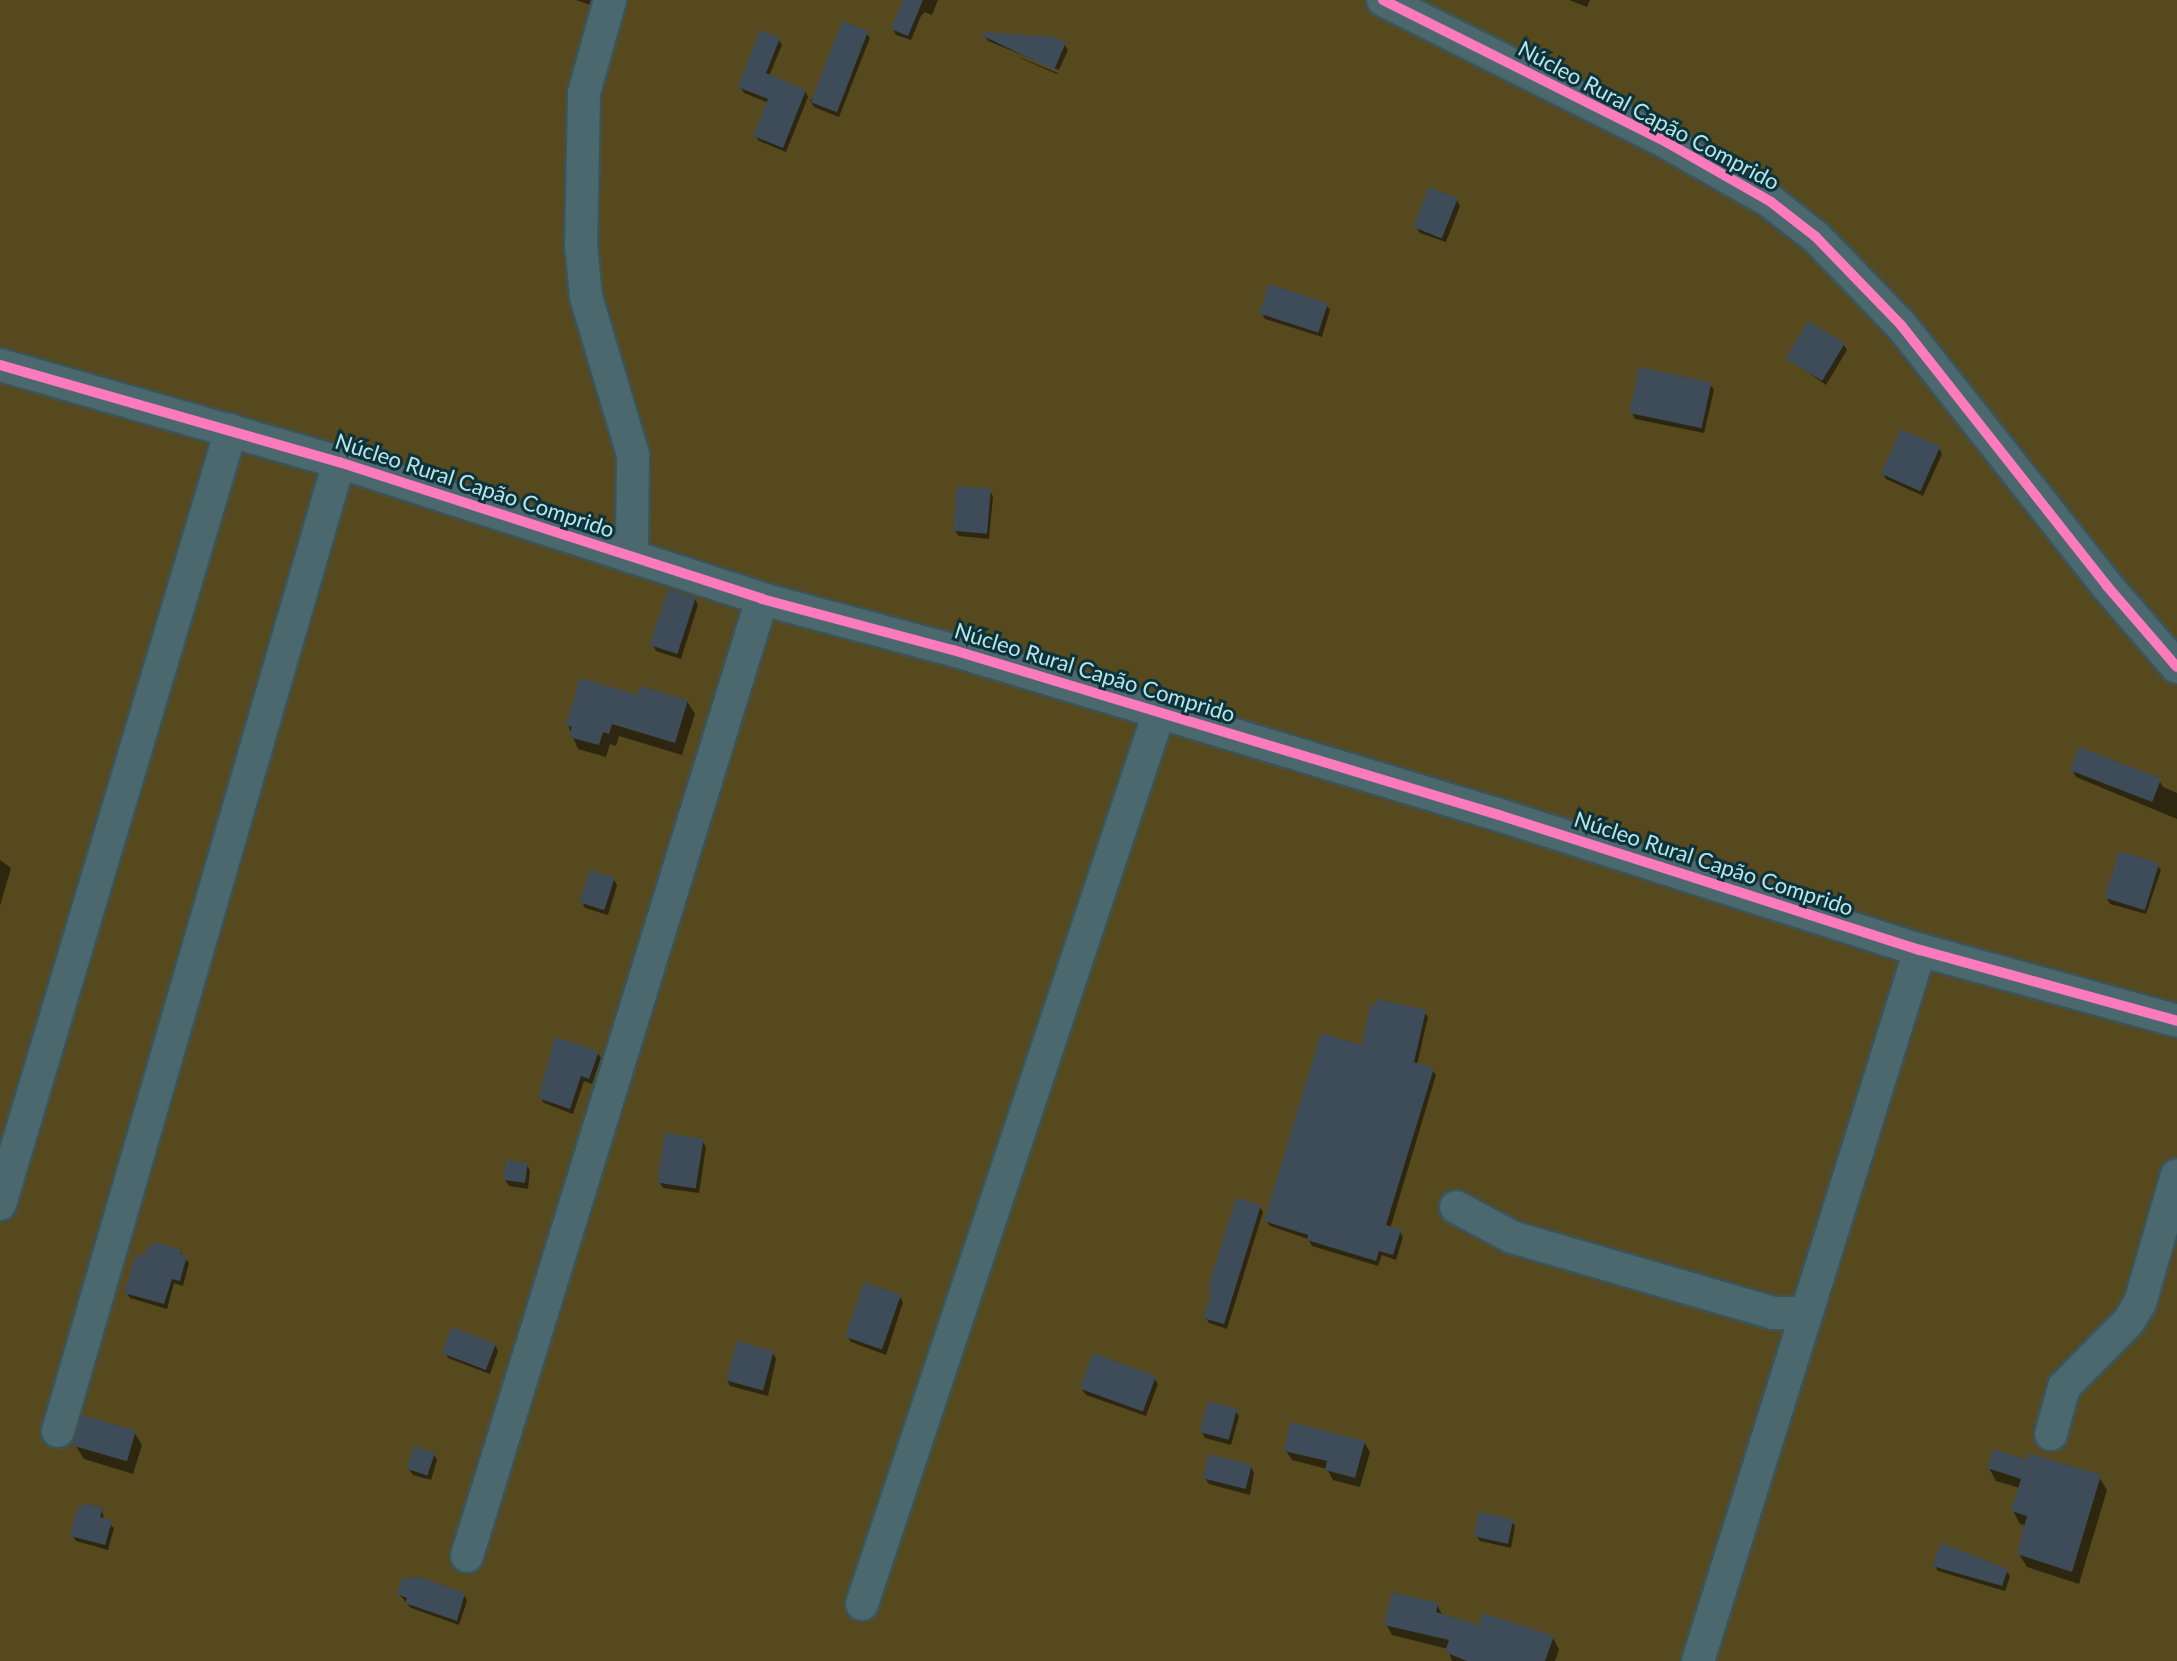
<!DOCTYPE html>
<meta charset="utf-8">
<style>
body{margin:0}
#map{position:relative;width:2177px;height:1661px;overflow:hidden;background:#223639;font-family:Lato,sans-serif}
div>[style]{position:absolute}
.green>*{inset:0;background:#56491e;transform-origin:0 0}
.shadow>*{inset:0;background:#0007}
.building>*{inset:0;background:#3d4c58;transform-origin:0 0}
.roads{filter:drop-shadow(2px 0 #3c5458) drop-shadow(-2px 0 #3c5458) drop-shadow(0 2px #3c5458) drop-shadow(0 -2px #3c5458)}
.minor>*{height:32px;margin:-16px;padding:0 16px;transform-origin:16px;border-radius:16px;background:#4a686d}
.cycleway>*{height:10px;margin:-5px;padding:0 5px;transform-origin:5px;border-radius:5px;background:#fd7abc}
span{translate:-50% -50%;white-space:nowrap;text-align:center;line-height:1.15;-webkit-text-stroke:6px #0e3238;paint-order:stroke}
.street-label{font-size:22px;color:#b4e6ee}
</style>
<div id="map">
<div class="green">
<div style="left:0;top:0;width:2177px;height:1661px"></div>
</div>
<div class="shadow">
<div style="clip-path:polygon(576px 0,596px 0,593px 6px)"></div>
<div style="clip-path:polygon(904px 0,938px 0,932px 15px,925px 12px,921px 16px,911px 40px,896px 35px,893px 29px)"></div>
<div style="clip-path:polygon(1569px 0,1590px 0,1587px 7px)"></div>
<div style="clip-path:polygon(866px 33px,870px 38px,839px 117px,814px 107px,808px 97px,786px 152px,759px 141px,755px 136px,769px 103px,744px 93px,741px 87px,778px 39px,782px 45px,769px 76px,805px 91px,810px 101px)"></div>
<div style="clip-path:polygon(985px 35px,1064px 44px,1068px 50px,1059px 70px,988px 41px)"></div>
<div style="clip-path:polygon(1019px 57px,1058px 73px,1057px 74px,1020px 58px)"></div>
<div style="clip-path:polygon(1457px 200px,1460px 206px,1446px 242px,1420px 233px,1416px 227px)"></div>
<div style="clip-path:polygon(1326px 305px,1330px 310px,1322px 337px,1265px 319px,1262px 313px)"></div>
<div style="clip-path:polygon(1844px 345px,1847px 350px,1826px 385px,1788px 358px)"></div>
<div style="clip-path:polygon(1710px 384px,1714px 390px,1704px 433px,1635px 419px,1632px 413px)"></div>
<div style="clip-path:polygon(1939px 448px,1942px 454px,1923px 496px,1886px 479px,1883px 474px)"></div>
<div style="clip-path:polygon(990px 491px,993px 497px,989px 539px,959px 536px,955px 531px)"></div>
<div style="clip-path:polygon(695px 599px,698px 605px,681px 659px,656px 651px,653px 645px)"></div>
<div style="clip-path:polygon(639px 697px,687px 701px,695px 714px,682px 755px,619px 736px,616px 746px,610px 744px,606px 757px,578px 749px,568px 725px)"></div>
<div style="clip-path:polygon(2073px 771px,2159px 780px,2163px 787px,2177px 793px,2177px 819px,2076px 777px)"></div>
<div style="clip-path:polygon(0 860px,11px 868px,0 906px)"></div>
<div style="clip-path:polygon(2157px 865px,2161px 870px,2146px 914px,2110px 904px,2107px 898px)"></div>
<div style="clip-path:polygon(614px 880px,617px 885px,608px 915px,585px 908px,582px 902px)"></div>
<div style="clip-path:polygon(1424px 1012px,1428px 1017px,1417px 1065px,1432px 1070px,1436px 1075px,1390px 1229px,1400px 1232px,1403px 1237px,1396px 1260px,1382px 1255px,1378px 1266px,1312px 1246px,1308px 1239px,1270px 1226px,1266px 1221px,1364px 1048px)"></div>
<div style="clip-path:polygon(597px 1052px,601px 1058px,592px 1084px,584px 1081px,573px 1114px,544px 1103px,540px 1097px)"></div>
<div style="clip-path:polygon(702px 1141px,706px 1147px,699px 1193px,663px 1188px,660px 1183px)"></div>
<div style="clip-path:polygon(527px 1165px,530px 1171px,528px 1189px,509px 1186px,505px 1180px)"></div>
<div style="clip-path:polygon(1259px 1206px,1263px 1212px,1227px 1329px,1209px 1323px,1206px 1318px,1212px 1297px,1210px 1293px)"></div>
<div style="clip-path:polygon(180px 1252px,189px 1263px,183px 1286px,174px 1283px,167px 1309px,130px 1298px,126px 1292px,146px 1259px)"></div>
<div style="clip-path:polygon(900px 1297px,903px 1302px,886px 1355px,851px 1342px,848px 1337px)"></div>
<div style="clip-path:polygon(495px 1345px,498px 1351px,490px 1374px,448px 1358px,445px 1353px)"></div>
<div style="clip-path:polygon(773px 1353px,776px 1359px,768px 1396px,730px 1386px,727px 1380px)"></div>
<div style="clip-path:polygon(1154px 1378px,1158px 1384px,1146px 1416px,1086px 1395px,1082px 1389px)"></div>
<div style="clip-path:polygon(1235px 1411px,1239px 1416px,1231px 1445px,1205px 1438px,1202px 1432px)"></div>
<div style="clip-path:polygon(134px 1432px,142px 1445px,133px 1474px,84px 1459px,76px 1446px)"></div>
<div style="clip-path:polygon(1364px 1442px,1370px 1452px,1360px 1487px,1333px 1480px,1327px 1469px,1292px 1460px,1286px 1451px)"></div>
<div style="clip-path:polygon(434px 1454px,437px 1460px,431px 1480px,413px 1475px,409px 1469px)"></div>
<div style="clip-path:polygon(2028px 1462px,2099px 1477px,2107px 1490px,2079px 1584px,2027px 1567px,2019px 1554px,2027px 1525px,2020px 1524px,2013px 1511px,2020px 1488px,1996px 1481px,1989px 1468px)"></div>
<div style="clip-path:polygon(1251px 1467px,1254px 1473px,1250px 1495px,1209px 1484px,1205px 1478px)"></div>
<div style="clip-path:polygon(102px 1509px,104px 1520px,114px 1528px,108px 1550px,76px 1541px,72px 1535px)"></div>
<div style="clip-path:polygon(1511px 1521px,1515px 1526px,1511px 1548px,1480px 1541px,1476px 1536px)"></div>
<div style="clip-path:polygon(1934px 1565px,2006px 1570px,2010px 1576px,2005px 1591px,1938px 1571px)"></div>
<div style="clip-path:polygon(399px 1594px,464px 1595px,467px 1601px,459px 1625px,411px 1608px)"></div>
<div style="clip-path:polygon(1437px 1605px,1443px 1616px,1480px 1628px,1553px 1638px,1559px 1649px,1555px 1661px,1452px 1661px,1448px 1649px,1392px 1635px,1386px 1624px)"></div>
</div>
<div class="building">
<div style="clip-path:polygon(903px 0,923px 0,908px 36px,891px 29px)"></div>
<div style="left:842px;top:21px;width:28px;height:87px;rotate:21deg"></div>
<div style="clip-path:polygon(760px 30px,780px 38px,766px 73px,806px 90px,783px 148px,753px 136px,768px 99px,738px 87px)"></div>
<div style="clip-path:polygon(983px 32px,1053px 37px,1066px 42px,1054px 70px,983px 36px)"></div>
<div style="left:1429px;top:187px;width:31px;height:43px;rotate:22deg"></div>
<div style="left:1269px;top:284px;width:62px;height:31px;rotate:18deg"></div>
<div style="left:1808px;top:321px;width:43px;height:44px;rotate:31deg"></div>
<div style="left:1639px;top:367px;width:74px;height:47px;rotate:12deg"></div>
<div style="left:1901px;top:429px;width:43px;height:49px;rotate:24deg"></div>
<div style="left:957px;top:486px;width:34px;height:45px;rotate:5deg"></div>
<div style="left:668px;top:589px;width:29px;height:59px;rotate:18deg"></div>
<div style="clip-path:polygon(580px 678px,638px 695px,640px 686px,688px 700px,675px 743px,612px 724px,609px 734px,603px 732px,599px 745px,569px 737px,572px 727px,566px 725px)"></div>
<div style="left:2079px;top:747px;width:88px;height:25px;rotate:21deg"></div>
<div style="left:2119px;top:851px;width:42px;height:49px;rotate:17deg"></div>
<div style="left:590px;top:870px;width:26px;height:34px;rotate:18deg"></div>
<div style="clip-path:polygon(1377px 999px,1426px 1010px,1414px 1062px,1434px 1068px,1386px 1225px,1401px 1230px,1393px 1255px,1379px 1251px,1376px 1261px,1307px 1240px,1308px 1235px,1264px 1221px,1321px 1033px,1362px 1045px,1370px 1005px,1375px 1006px)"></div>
<div style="clip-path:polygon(555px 1037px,599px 1051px,589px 1079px,581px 1076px,570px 1109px,538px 1098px)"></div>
<div style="left:665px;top:1133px;width:39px;height:50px;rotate:9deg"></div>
<div style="left:506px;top:1160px;width:22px;height:20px;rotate:8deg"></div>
<div style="clip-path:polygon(1236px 1198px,1261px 1205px,1224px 1324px,1203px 1318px,1211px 1294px,1208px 1293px,1211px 1277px)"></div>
<div style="clip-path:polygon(154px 1242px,182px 1250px,180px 1254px,187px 1256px,180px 1281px,172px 1279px,164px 1304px,124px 1293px,136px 1254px,144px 1256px,148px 1244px,153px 1246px)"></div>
<div style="left:864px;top:1282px;width:39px;height:58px;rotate:19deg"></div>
<div style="left:452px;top:1327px;width:47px;height:28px;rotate:21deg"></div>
<div style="left:737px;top:1341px;width:38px;height:41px;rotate:15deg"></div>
<div style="left:1093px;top:1353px;width:67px;height:38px;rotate:20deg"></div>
<div style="left:1208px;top:1401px;width:30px;height:32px;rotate:15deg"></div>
<div style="left:82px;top:1415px;width:56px;height:32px;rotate:16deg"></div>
<div style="clip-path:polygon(1290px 1422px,1365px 1441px,1355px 1478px,1325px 1470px,1327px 1461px,1284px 1451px)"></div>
<div style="left:414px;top:1446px;width:22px;height:24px;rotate:18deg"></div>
<div style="clip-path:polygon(1993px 1449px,2027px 1460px,2028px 1453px,2101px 1475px,2072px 1572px,2017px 1554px,2027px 1516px,2011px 1511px,2021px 1479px,1987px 1468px)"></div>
<div style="left:1209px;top:1454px;width:44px;height:25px;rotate:14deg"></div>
<div style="clip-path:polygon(84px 1503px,103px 1508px,100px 1517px,112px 1521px,105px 1545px,70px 1536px,78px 1506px,83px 1507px)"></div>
<div style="left:1479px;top:1512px;width:35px;height:25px;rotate:12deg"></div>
<div style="clip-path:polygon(1941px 1543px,2008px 1569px,2002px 1586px,1932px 1566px)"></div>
<div style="clip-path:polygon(419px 1577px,465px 1593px,457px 1621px,405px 1603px,407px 1598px,397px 1594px,402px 1578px)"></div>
<div style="clip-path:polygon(1392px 1592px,1438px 1603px,1436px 1612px,1479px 1625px,1483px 1613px,1554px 1636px,1545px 1661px,1467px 1661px,1445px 1652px,1449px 1640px,1384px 1625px)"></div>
</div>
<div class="roads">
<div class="minor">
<div style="left:610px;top:0;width:97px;rotate:105.6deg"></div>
<div style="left:584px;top:93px;width:152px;rotate:91.1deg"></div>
<div style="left:581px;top:245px;width:52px;rotate:84.5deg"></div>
<div style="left:586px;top:297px;width:165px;rotate:73.4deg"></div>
<div style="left:633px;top:455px;width:102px;rotate:90.6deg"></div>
<div style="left:1383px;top:0;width:317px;rotate:26.6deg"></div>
<div style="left:1666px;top:142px;width:121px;rotate:29.7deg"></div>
<div style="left:1771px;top:202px;width:57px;rotate:37.9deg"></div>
<div style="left:1816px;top:237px;width:122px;rotate:46deg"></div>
<div style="left:1901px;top:325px;width:333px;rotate:51.7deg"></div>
<div style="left:2107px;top:586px;width:107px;rotate:49.2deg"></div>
<div style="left:0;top:365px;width:353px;rotate:16deg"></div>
<div style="left:339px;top:462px;width:445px;rotate:17.9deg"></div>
<div style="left:762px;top:599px;width:198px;rotate:15deg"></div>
<div style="left:953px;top:650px;width:570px;rotate:16.81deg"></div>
<div style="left:1499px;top:815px;width:442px;rotate:17.8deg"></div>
<div style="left:1920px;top:950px;width:267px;rotate:15.4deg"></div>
<div style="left:0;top:1204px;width:808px;rotate:-73.38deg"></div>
<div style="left:1456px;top:1207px;width:64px;rotate:28.2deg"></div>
<div style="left:1512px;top:1237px;width:272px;rotate:16.2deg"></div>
<div style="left:1773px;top:1313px;width:32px"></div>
<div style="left:58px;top:1431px;width:1009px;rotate:-73.83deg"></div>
<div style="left:2051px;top:1434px;width:49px;rotate:-74.5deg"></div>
<div style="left:2064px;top:1387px;width:93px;rotate:-45.4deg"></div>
<div style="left:2129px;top:1321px;width:21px;rotate:-59deg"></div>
<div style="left:2140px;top:1303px;width:133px;rotate:-73.9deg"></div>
<div style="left:467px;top:1556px;width:1001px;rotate:-72.87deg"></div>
<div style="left:862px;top:1604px;width:939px;rotate:-71.57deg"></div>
<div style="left:1698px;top:1661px;width:745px;rotate:-72.66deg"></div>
</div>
</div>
<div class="cycleway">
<div style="left:1383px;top:0;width:317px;rotate:26.6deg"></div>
<div style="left:1666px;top:142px;width:121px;rotate:29.7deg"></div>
<div style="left:1771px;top:202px;width:57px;rotate:37.9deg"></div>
<div style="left:1816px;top:237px;width:122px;rotate:46deg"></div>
<div style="left:1901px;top:325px;width:333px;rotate:51.7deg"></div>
<div style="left:2107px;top:586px;width:107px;rotate:49.2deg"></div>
<div style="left:0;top:365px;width:353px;rotate:16deg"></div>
<div style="left:339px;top:462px;width:445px;rotate:17.9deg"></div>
<div style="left:762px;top:599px;width:198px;rotate:15deg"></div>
<div style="left:953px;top:650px;width:570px;rotate:16.81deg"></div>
<div style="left:1499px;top:815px;width:442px;rotate:17.8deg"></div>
<div style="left:1920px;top:950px;width:267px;rotate:15.4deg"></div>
</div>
<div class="street-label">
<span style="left:1649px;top:115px;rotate:28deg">Núcleo Rural Capão Comprido</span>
<span style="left:475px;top:485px;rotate:18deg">Núcleo Rural Capão Comprido</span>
<span style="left:1095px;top:672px;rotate:17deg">Núcleo Rural Capão Comprido</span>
<span style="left:1714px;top:863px;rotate:18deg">Núcleo Rural Capão Comprido</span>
</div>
</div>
